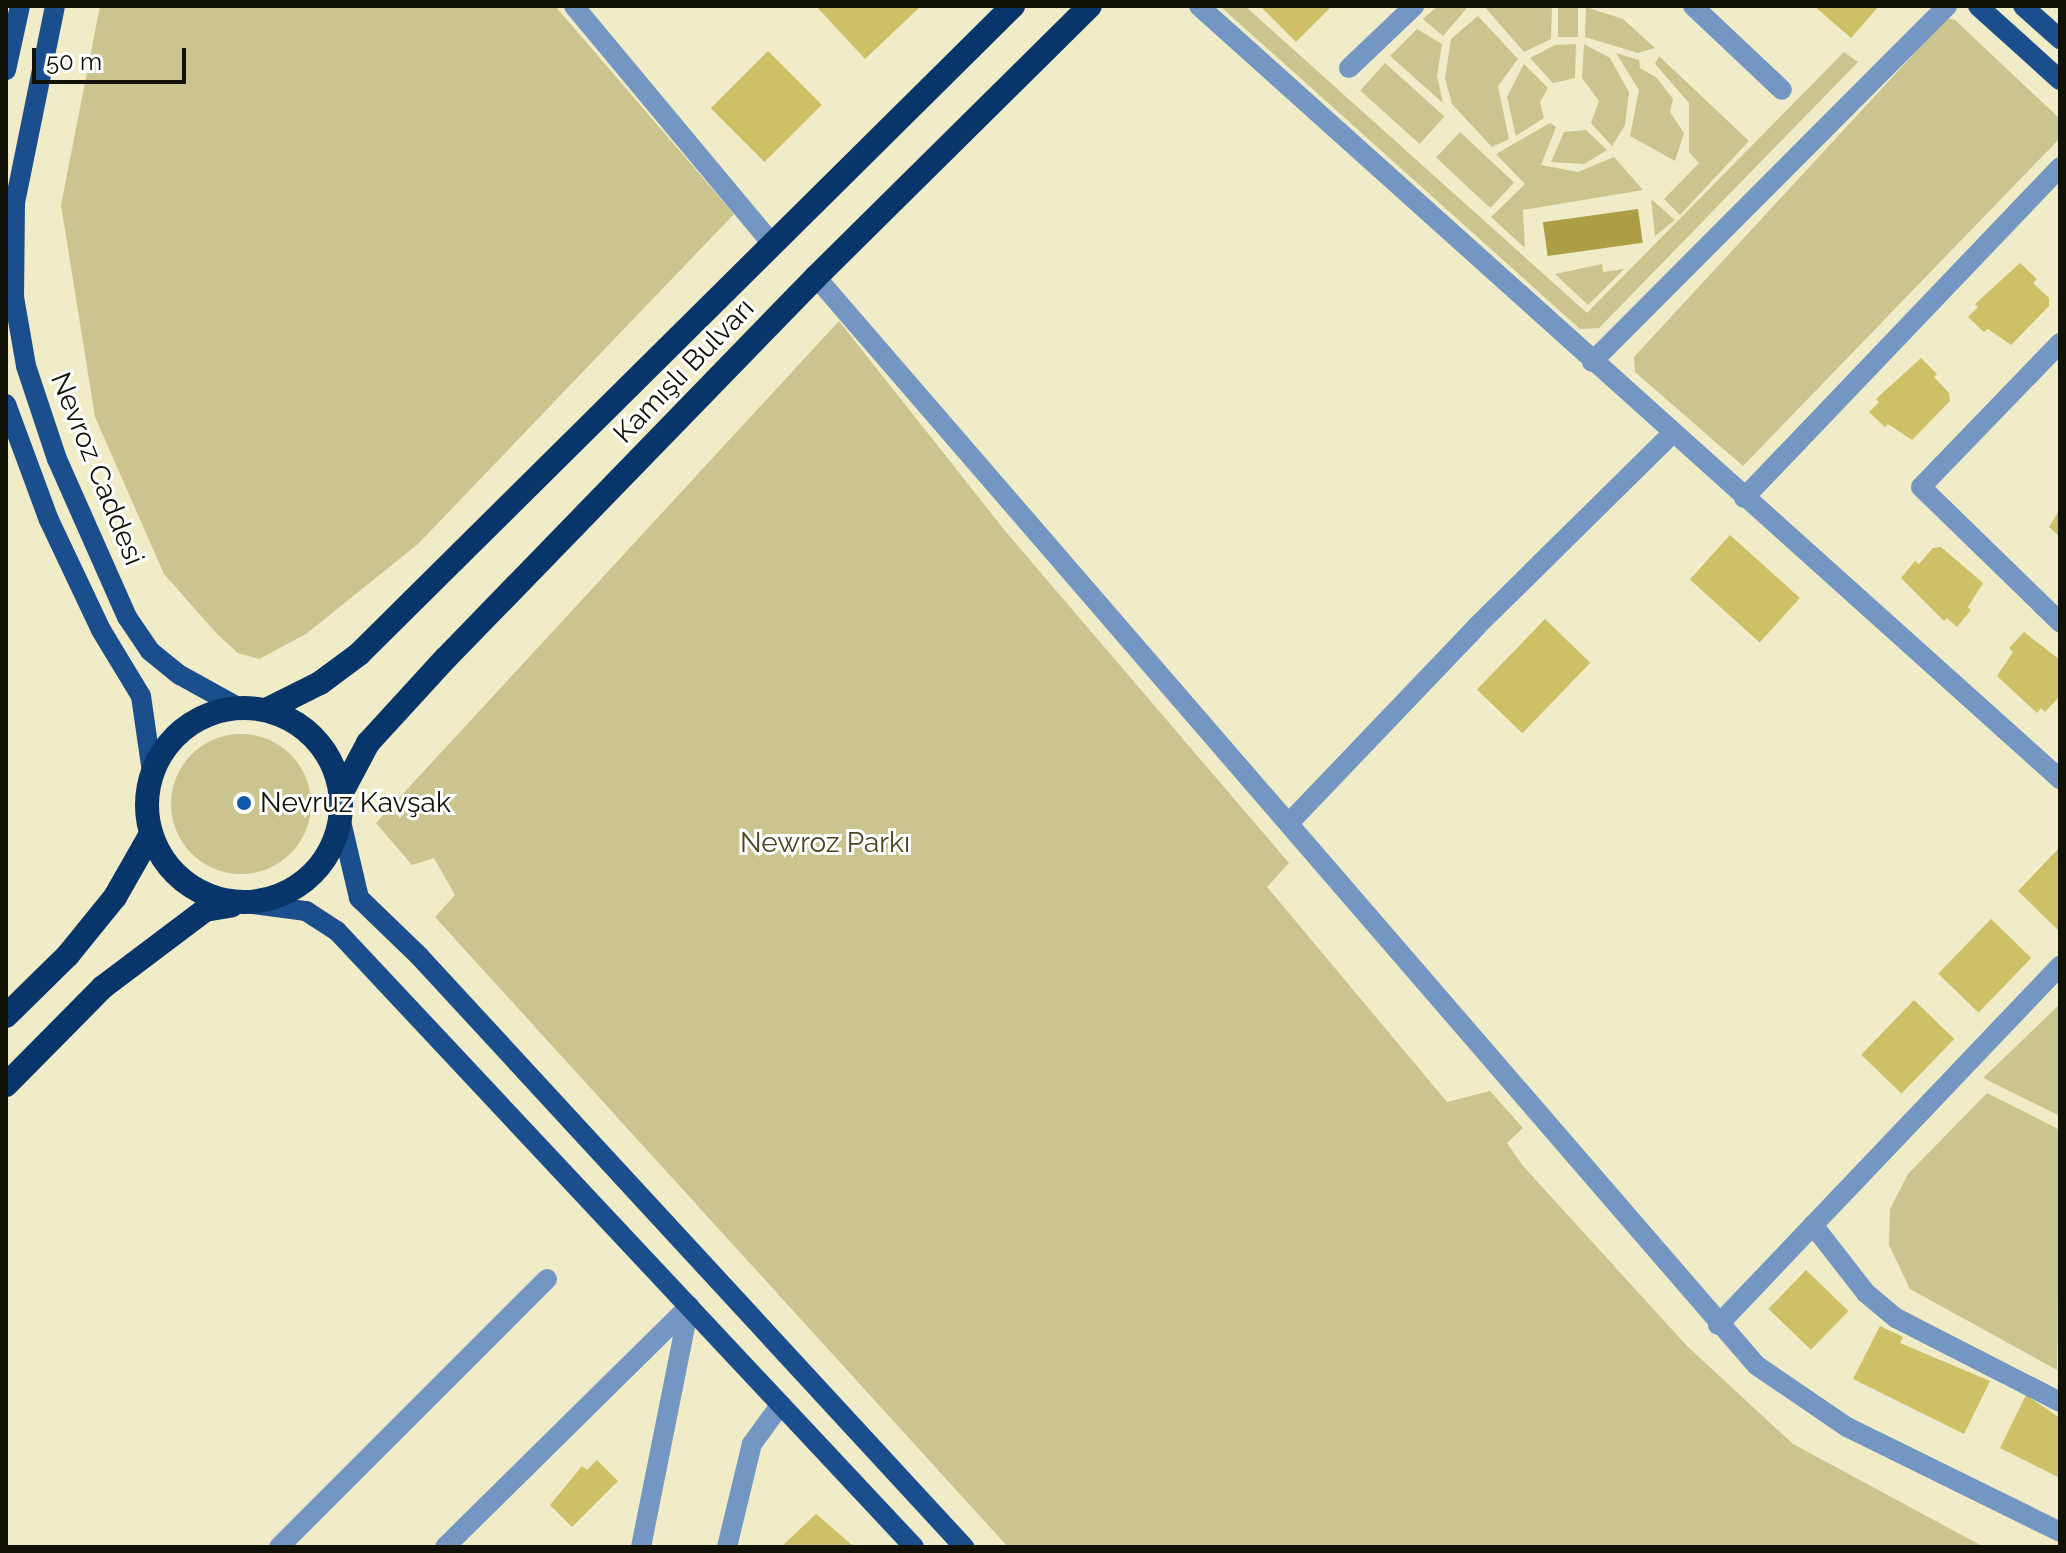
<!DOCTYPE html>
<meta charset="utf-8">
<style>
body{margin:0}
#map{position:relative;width:2066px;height:1553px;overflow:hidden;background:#f0ecc7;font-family:Raleway,sans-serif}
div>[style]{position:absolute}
.green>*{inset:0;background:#cbc48e;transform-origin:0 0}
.round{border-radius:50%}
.water>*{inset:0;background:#ab9e45;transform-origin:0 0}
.building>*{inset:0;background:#cdc067;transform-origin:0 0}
.minor>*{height:20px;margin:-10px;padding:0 10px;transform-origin:10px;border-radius:10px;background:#7496c3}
.major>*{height:20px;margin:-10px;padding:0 10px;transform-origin:10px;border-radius:10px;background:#1b4e8c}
.highway>*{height:24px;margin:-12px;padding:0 12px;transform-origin:12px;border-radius:12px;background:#08356a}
.highway>.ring{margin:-12px;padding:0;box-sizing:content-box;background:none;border:24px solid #08356a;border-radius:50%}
.dots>*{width:22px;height:22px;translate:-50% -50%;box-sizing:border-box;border:4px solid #fff;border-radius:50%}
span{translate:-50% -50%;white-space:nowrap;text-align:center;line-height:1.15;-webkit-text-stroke:6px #fff;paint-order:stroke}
.street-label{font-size:28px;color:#121105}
.poi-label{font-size:28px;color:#121105}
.left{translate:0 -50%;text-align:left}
.park-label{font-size:28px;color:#4b4620}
.frame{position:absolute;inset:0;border:8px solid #121105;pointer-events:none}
.scale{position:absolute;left:32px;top:48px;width:154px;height:36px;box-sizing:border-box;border:4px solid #121105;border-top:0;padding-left:10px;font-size:24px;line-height:28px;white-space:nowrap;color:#121105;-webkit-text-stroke:6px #fff;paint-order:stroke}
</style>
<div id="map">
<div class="green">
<div style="clip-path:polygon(100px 6px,555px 6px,734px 214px,418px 544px,306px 634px,259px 659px,238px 653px,218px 635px,164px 574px,95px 417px,61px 205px)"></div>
<div style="clip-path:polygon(1220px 6px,1245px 6px,1587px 313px,1844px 52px,1858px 62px,1599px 328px,1580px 329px)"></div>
<div style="clip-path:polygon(1438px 6px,1467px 8px,1443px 36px,1423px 19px)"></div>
<div style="clip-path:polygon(1484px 6px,1552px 6px,1551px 39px,1524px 52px)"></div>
<div style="left:1558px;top:6px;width:20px;height:31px"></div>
<div style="clip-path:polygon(1586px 7px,1623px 19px,1655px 48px,1638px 53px,1585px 37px)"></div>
<div style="clip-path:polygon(1478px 16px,1518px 59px,1498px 86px,1509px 139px,1492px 147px,1452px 104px,1445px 78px,1451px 39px)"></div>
<div style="clip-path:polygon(1947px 18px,1955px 20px,2060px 119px,2060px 138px,1743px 466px,1635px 372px,1634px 357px)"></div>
<div style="clip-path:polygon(1417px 29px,1442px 44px,1437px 76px,1443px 103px,1390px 56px)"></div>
<div style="clip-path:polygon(1576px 44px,1575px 78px,1553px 83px,1530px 58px,1555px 45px)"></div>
<div style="clip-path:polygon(1584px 44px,1610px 58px,1629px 92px,1625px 125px,1612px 146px,1591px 123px,1599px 101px,1582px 78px)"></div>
<div style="clip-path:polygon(1616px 53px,1639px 60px,1640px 68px,1657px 78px,1673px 99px,1670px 112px,1684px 133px,1675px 161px,1630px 136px,1639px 90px)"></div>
<div style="clip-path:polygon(1659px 56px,1749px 141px,1680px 215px,1664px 199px,1699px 163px,1689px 152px,1689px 103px,1655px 64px)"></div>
<div style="left:1385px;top:63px;width:80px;height:37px;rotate:42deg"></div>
<div style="clip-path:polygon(1524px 64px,1548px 88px,1540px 102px,1544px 118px,1516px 136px,1507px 97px)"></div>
<div style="clip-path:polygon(1550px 123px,1556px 127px,1541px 165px,1578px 172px,1614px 157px,1643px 190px,1523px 210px,1525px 248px,1491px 217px,1525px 184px,1496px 154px)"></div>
<div style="clip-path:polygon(1586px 130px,1607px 150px,1584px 164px,1551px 162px,1564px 132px)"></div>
<div style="left:1460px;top:132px;width:74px;height:35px;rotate:43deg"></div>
<div style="clip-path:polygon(1651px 199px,1675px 220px,1655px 236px)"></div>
<div style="clip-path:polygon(1602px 264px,1603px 272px,1624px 269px,1588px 305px,1555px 274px)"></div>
<div style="clip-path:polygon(839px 321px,1006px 532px,1289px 863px,1267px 887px,1447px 1102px,1490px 1091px,1523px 1128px,1507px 1143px,1523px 1166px,1687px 1346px,1793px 1444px,1984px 1547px,1008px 1547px,435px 917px,455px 895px,434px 858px,412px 865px,376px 823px)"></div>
<div class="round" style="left:171px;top:734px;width:140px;height:140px"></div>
<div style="clip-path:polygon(2060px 1004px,2060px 1116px,1983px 1078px)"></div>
<div style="clip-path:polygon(1987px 1093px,2060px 1130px,2057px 1370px,1910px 1289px,1889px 1245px,1890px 1209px,1908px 1174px)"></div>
</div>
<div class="water">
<div style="left:1638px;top:209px;width:34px;height:96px;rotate:82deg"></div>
</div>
<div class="building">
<div style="clip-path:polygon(816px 6px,921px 6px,865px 59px)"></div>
<div style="clip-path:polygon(1260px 6px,1332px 6px,1296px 42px)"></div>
<div style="clip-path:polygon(1814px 6px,1879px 6px,1851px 38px)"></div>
<div style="left:768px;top:51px;width:76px;height:81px;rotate:45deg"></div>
<div style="clip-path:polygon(2020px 263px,2037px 279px,2033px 283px,2049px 298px,2049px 306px,2011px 345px,1988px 329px,1984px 332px,1968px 317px,1978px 307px,1975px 304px)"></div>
<div style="clip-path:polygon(1921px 358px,1937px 374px,1934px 377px,1949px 393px,1950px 401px,1912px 440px,1888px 424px,1885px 427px,1869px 412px,1879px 402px,1876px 399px)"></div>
<div style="clip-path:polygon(2060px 509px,2060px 537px,2049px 527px)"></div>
<div style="left:1730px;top:535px;width:94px;height:60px;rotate:42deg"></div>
<div style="clip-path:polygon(1941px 547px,1983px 583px,1968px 607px,1971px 610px,1957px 627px,1947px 618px,1944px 621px,1901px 578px,1915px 561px,1919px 564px,1933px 548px)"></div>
<div style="left:1545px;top:619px;width:63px;height:98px;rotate:44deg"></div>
<div style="clip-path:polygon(2024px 632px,2060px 660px,2060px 696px,2045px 712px,2041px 708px,2037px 713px,1997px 676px,2013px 652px,2009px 648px)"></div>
<div style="clip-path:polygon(2060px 847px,2060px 927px,2058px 930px,2018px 891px)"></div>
<div style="left:1991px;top:919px;width:56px;height:76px;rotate:44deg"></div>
<div style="left:1914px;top:1000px;width:56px;height:76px;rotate:44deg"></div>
<div style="left:1806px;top:1270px;width:59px;height:54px;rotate:44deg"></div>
<div style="clip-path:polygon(1880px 1326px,1903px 1337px,1900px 1343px,1990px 1381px,1964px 1434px,1853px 1379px)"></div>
<div style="clip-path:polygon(2026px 1395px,2060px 1418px,2060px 1478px,2000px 1448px)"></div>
<div style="clip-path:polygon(597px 1460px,618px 1481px,572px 1527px,550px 1505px,582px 1466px,587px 1470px)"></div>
<div style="clip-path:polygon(816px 1514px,852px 1545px,781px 1547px)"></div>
</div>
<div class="minor">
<div style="left:574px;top:6px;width:311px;rotate:50.2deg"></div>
<div style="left:1199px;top:6px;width:1157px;rotate:41.92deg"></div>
<div style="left:1693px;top:6px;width:122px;rotate:43.3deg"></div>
<div style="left:1349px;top:68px;width:90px;rotate:-43.6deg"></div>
<div style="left:816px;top:277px;width:1438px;rotate:49.17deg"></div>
<div style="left:1756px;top:1365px;width:110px;rotate:34.3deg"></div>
<div style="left:1847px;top:1427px;width:237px;rotate:26.2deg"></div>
<div style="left:2060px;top:343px;width:200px;rotate:134deg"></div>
<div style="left:1921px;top:487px;width:194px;rotate:44.2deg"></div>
<div style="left:1592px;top:362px;width:503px;rotate:-45.08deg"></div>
<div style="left:1744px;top:498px;width:458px;rotate:-46.3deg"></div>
<div style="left:1289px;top:823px;width:272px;rotate:-46.3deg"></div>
<div style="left:1477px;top:626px;width:274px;rotate:-44.6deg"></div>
<div style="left:1813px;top:1225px;width:86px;rotate:52.1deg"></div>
<div style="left:1866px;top:1293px;width:39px;rotate:40deg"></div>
<div style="left:1896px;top:1318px;width:184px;rotate:27.1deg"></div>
<div style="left:1718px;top:1325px;width:496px;rotate:-46.4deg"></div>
<div style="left:279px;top:1547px;width:379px;rotate:-45deg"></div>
<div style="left:445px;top:1547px;width:343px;rotate:-44.6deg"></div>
<div style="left:641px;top:1547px;width:246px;rotate:-78.7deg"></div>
<div style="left:727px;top:1547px;width:106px;rotate:-76.4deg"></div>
<div style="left:752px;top:1444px;width:49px;rotate:-54.1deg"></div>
</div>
<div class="major">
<div style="left:55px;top:6px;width:201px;rotate:101.5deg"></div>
<div style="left:15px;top:203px;width:94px;rotate:90.6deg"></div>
<div style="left:14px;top:297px;width:70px;rotate:80.1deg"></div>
<div style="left:26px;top:366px;width:98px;rotate:71.6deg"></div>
<div style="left:57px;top:459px;width:173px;rotate:66.1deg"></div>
<div style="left:127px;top:617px;width:41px;rotate:55.9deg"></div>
<div style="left:150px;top:651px;width:38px;rotate:39deg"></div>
<div style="left:180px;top:675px;width:66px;rotate:28.9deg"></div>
<div style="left:1978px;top:6px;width:110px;rotate:42.1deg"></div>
<div style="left:2023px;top:6px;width:50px;rotate:41.7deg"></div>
<div style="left:6px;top:70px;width:66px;rotate:-77.7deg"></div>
<div style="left:6px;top:404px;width:124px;rotate:69.7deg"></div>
<div style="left:49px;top:520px;width:122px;rotate:64.7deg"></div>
<div style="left:101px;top:630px;width:77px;rotate:58.8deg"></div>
<div style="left:141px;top:696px;width:77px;rotate:81.8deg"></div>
<div style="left:340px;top:817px;width:83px;rotate:76.8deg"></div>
<div style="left:359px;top:898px;width:85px;rotate:44deg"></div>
<div style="left:420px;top:957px;width:803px;rotate:47.32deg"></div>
<div style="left:245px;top:903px;width:62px;rotate:7.5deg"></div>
<div style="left:306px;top:911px;width:37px;rotate:33deg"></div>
<div style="left:337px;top:931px;width:844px;rotate:46.87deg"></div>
</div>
<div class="highway">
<div class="ring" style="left:147px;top:708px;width:170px;height:170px"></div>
<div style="left:266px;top:710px;width:60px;rotate:-26.6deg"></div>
<div style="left:320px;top:683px;width:49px;rotate:-36.6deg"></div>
<div style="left:359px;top:654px;width:921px;rotate:-44.74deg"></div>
<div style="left:341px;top:794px;width:58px;rotate:-62.1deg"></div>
<div style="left:368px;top:743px;width:115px;rotate:-47.5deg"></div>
<div style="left:446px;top:658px;width:531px;rotate:-45.84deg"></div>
<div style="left:816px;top:277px;width:385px;rotate:-44.7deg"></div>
<div style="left:6px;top:1016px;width:87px;rotate:-44.5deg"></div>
<div style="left:68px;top:955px;width:75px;rotate:-51deg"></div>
<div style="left:115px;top:897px;width:73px;rotate:-60.3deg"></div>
<div style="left:6px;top:1085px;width:138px;rotate:-45.3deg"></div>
<div style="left:103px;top:987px;width:128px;rotate:-37deg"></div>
<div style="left:205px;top:910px;width:27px;rotate:-10deg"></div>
</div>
<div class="dots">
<div style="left:244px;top:803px;background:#1359a9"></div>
</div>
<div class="street-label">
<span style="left:684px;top:371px;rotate:-46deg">Kamışlı Bulvarı</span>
<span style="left:97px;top:469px;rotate:68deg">Nevroz Caddesi</span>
</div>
<div class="poi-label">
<span class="left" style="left:260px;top:803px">Nevruz Kavşak</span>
</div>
<div class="park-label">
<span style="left:825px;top:843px">Newroz Parkı</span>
</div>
<div class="frame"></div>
<div class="scale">50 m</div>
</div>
